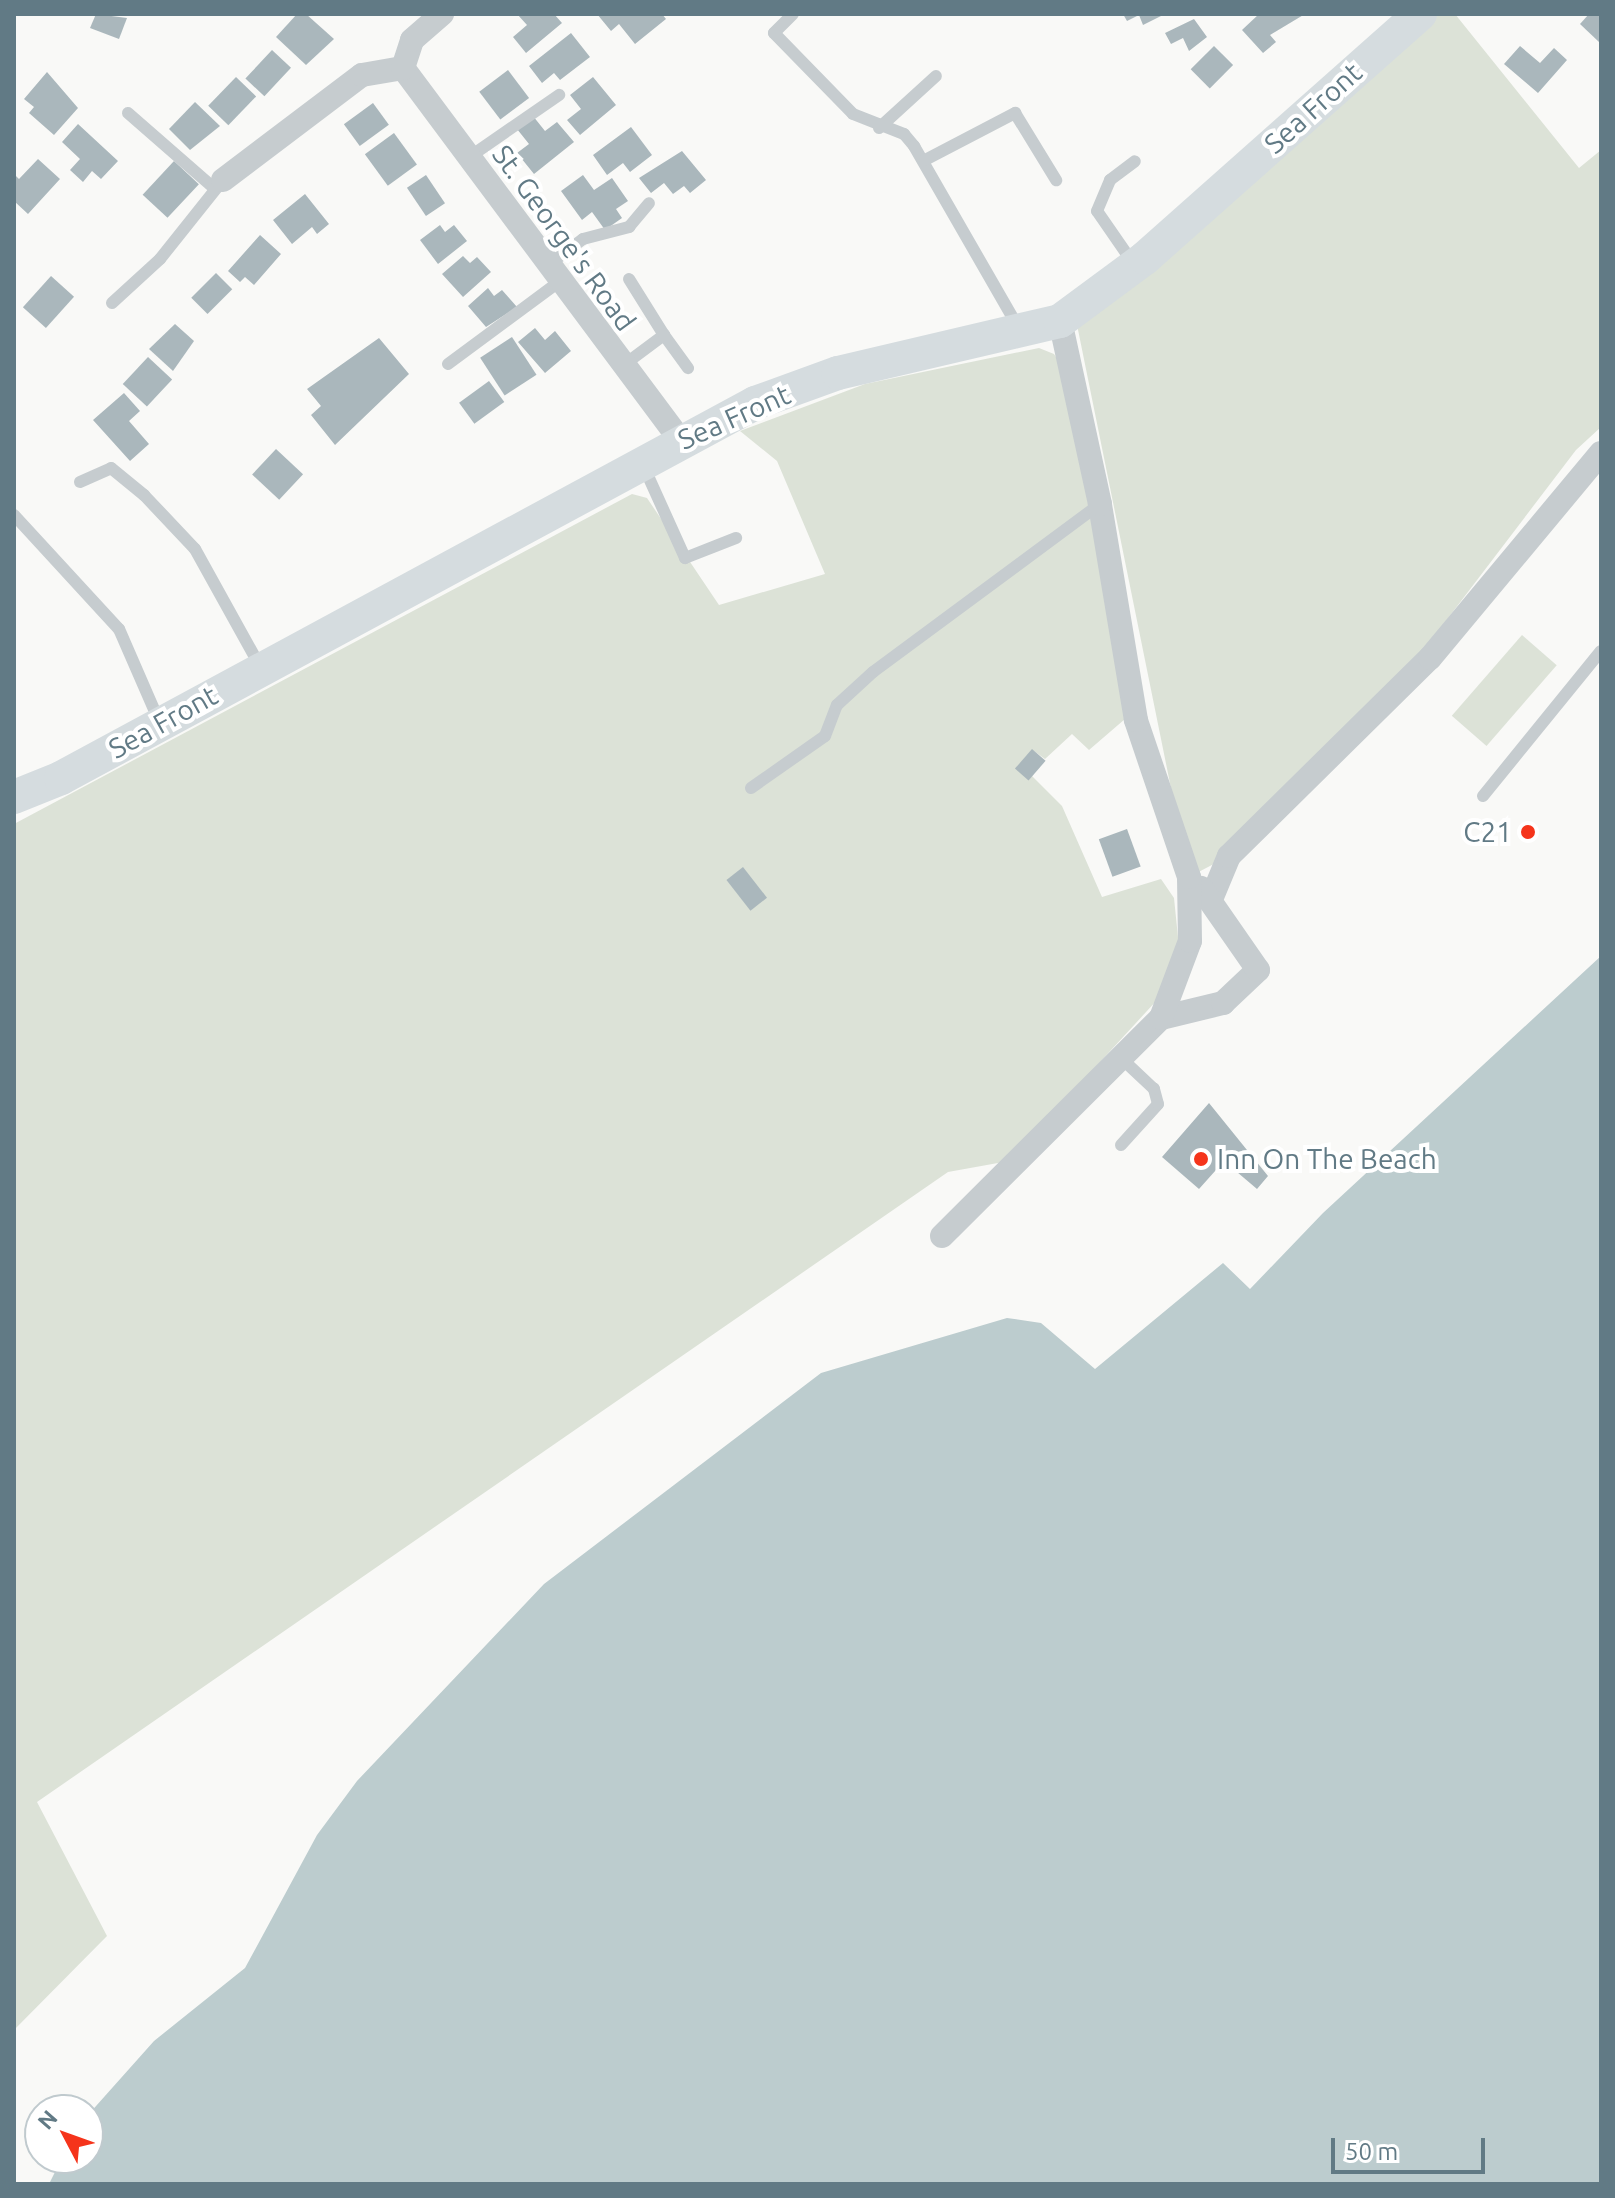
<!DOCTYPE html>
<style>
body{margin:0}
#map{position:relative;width:1615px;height:2198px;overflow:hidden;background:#f9f9f7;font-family:Ubuntu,sans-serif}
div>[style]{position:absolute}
.green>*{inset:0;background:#dce2d7;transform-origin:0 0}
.water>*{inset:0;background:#bcccce}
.building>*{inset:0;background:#aab7bc;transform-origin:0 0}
.lane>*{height:12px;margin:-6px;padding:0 6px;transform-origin:6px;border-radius:6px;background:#c6cccf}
.street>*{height:24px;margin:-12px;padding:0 12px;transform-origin:12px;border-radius:12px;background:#c6cccf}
.secondary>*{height:34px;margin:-17px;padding:0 17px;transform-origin:17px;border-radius:17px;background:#d5dcdf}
.dots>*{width:22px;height:22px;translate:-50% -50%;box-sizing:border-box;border:4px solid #fff;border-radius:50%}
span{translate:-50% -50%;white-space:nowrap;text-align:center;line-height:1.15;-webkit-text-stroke:8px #fff;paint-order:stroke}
.street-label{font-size:28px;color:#617a85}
.poi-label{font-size:28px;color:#617a85}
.right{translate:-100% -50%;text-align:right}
.left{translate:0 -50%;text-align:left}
.frame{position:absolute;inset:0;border:16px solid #617a85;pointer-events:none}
.north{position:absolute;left:24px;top:2094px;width:80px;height:80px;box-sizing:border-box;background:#fff;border:2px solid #c0cace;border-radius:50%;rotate:311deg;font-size:22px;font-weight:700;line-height:32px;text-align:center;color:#617a85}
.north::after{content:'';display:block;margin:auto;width:28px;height:36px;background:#f5341b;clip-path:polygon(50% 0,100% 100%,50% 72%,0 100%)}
.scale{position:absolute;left:1331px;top:2138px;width:154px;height:36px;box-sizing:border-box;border:4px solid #617a85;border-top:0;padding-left:10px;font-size:24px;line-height:28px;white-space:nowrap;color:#617a85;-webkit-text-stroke:6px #fff;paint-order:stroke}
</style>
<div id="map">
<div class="green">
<div style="clip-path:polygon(1419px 14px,1455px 14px,1579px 168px,1601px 150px,1601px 427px,1576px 450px,1378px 710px,1229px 856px,1189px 877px,1074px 310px)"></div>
<div style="clip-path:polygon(1039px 348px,1054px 354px,1066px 372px,1125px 719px,1089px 750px,1072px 734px,1045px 759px,1034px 751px,1021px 765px,1062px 806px,1102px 897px,1161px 879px,1174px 898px,1179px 947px,1158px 999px,1009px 1161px,948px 1172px,37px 1802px,107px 1936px,14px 2030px,14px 824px,632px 494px,647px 498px,719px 605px,825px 574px,777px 461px,740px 431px,865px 384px)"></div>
<div style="left:1522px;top:635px;width:46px;height:107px;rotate:41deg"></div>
</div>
<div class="water">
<div style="clip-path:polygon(1601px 956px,1601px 2184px,49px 2184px,62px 2158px,88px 2158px,88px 2115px,154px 2041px,245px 1968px,317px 1835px,357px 1781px,544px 1584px,821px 1373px,1007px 1318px,1041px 1323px,1095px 1369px,1223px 1263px,1250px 1289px,1323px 1213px)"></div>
</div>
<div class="building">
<div style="clip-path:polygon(96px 14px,127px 18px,119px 39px,90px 28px)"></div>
<div style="clip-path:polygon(297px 14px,306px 14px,334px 39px,306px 65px,276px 37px)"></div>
<div style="clip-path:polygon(517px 14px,554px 14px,562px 23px,526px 53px,513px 37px,527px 25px)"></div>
<div style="clip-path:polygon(597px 14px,662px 14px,666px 19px,635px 44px,619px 24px,611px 31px)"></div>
<div style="clip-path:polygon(1123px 14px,1160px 14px,1161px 16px,1143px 25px,1139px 15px,1127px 21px)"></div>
<div style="clip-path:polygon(1259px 14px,1305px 14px,1270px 35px,1276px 42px,1263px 53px,1242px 30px)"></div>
<div style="clip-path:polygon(1589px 14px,1601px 14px,1599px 42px,1580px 24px)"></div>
<div style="clip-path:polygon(1194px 19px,1207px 37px,1189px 51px,1183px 38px,1171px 44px,1165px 33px)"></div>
<div style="clip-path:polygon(571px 33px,590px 57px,560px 80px,554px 73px,542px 83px,529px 66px)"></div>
<div style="left:1214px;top:46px;width:27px;height:33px;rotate:45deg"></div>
<div style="clip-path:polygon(1520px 46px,1540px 63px,1554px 48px,1567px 60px,1538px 93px,1504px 64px)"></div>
<div style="left:272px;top:50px;width:26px;height:39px;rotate:43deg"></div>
<div style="left:508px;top:70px;width:35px;height:36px;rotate:53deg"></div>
<div style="clip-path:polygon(47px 72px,78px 108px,54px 135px,29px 113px,34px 107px,24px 99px)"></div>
<div style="left:236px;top:77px;width:28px;height:40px;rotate:44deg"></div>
<div style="clip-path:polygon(593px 77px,616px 105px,580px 135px,567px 120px,581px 109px,570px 95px)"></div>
<div style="clip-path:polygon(195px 102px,220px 126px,190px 150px,169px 129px)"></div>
<div style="left:373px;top:103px;width:27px;height:36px;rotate:54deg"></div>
<div style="clip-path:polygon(533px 116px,545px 131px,557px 122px,574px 142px,534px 174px,517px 153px,529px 144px,517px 129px)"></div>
<div style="clip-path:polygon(78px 124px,118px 161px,101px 179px,92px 171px,83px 182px,70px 170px,80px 159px,62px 142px)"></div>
<div style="clip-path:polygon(631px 127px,652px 155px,630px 172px,623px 163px,607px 175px,593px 155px)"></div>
<div style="left:394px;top:133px;width:39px;height:36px;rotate:54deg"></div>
<div style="clip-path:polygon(682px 151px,706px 180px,690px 193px,684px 186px,673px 194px,664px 183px,651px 193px,639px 178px)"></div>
<div style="clip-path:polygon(38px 159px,60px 179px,28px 214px,14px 201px,14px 174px,19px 179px)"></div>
<div style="left:174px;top:161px;width:34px;height:46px;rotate:43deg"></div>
<div style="left:426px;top:175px;width:34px;height:23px;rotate:56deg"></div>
<div style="clip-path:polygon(583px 175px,594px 190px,612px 178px,628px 201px,616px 209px,622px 218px,605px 230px,592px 212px,582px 220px,561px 191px)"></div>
<div style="clip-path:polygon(305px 194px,329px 224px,317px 234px,312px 227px,292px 244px,273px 220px)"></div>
<div style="clip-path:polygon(440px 225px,445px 232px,454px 225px,467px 241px,438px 264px,420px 240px)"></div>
<div style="clip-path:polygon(260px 235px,281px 254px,254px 285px,245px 277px,240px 282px,228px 271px)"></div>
<div style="clip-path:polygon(463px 256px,470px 263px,477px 257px,491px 272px,463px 297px,442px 274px)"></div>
<div style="left:216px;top:273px;width:23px;height:35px;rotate:45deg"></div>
<div style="left:51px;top:276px;width:31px;height:42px;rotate:42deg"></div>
<div style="clip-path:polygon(488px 288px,494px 296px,502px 290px,517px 307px,486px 327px,468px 306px)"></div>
<div style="clip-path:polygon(175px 324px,194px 341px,173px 371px,149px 349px)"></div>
<div style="clip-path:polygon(535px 328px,545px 340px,555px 331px,571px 351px,545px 373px,518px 342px)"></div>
<div style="left:512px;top:337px;width:45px;height:38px;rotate:57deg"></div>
<div style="clip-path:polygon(379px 338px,409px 374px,335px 445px,311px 415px,321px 406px,307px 389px)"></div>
<div style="left:148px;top:357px;width:33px;height:37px;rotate:43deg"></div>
<div style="left:489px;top:381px;width:26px;height:37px;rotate:54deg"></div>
<div style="clip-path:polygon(124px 393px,140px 411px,129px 421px,149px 444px,130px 461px,93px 420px)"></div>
<div style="left:276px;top:449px;width:37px;height:35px;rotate:43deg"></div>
<div style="left:1032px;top:749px;width:18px;height:26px;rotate:41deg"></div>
<div style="left:1127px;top:829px;width:40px;height:30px;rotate:70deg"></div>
<div style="left:743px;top:867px;width:39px;height:21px;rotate:52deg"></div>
<div style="clip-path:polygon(1209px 1103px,1268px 1176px,1257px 1189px,1224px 1161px,1199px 1189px,1162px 1157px)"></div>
</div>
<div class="lane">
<div style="left:793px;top:14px;width:27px;rotate:135deg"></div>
<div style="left:774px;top:33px;width:113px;rotate:45.7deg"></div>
<div style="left:853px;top:114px;width:55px;rotate:21.4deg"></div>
<div style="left:904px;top:134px;width:16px;rotate:50deg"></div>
<div style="left:914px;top:146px;width:209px;rotate:60.1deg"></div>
<div style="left:128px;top:113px;width:114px;rotate:41.1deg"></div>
<div style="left:879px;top:128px;width:77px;rotate:-42.4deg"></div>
<div style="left:468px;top:158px;width:111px;rotate:-34.7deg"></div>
<div style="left:925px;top:160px;width:102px;rotate:-27.6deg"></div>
<div style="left:1015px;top:113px;width:79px;rotate:58.5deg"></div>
<div style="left:1133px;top:263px;width:63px;rotate:-124.7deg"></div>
<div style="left:1097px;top:211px;width:34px;rotate:-67deg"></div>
<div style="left:1110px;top:180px;width:31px;rotate:-37deg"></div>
<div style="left:547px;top:266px;width:45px;rotate:-36.9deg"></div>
<div style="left:583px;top:239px;width:48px;rotate:-14.6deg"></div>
<div style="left:629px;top:227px;width:31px;rotate:-50deg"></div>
<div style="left:629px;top:279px;width:66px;rotate:58deg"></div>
<div style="left:112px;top:303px;width:65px;rotate:-42.5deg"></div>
<div style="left:160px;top:259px;width:101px;rotate:-51.4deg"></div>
<div style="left:448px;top:364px;width:138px;rotate:-36.5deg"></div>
<div style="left:621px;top:367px;width:54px;rotate:-36.7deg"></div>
<div style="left:664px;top:335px;width:41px;rotate:54deg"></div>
<div style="left:644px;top:467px;width:100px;rotate:65.7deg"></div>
<div style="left:685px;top:558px;width:55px;rotate:-21.4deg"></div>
<div style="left:80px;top:482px;width:34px;rotate:-24deg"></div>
<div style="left:111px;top:468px;width:43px;rotate:39.3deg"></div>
<div style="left:144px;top:495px;width:74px;rotate:46.6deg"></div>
<div style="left:195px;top:549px;width:136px;rotate:61deg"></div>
<div style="left:14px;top:515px;width:155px;rotate:47.4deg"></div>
<div style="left:119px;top:629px;width:100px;rotate:66.5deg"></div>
<div style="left:751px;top:788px;width:90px;rotate:-35.1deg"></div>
<div style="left:825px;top:736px;width:33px;rotate:-69deg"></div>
<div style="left:837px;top:705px;width:49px;rotate:-42.5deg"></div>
<div style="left:873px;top:672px;width:282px;rotate:-36.5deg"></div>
<div style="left:1483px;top:796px;width:187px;rotate:-50.9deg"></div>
<div style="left:1121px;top:1145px;width:55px;rotate:-47.9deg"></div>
<div style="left:1158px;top:1104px;width:16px;rotate:-105deg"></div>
<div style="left:1154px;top:1089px;width:44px;rotate:-136.8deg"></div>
</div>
<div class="street">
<div style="left:403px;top:68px;width:464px;rotate:53.3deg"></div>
<div style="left:223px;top:180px;width:174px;rotate:-37.1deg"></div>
<div style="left:362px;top:75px;width:42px;rotate:-9.7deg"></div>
<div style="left:403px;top:68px;width:29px;rotate:-72deg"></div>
<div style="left:412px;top:40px;width:40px;rotate:-41deg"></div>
<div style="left:1212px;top:897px;width:44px;rotate:-67.5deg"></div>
<div style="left:1229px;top:856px;width:282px;rotate:-44.6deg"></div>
<div style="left:1430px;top:658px;width:267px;rotate:-50.2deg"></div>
<div style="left:1161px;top:1018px;width:64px;rotate:-13.6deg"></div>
<div style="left:1223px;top:1003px;width:48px;rotate:-43.3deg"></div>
<div style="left:1258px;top:970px;width:100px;rotate:-124.8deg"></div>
<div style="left:942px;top:1236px;width:309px;rotate:-44.9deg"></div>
<div style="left:1161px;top:1018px;width:82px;rotate:-69.4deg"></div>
<div style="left:1190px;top:941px;width:64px;rotate:-90.9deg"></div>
<div style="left:1189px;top:877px;width:166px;rotate:-108.7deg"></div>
<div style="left:1136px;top:720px;width:219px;rotate:-99.5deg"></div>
<div style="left:1100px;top:504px;width:187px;rotate:-102.3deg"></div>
</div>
<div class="secondary">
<div style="left:14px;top:797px;width:51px;rotate:-22deg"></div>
<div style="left:61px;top:778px;width:789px;rotate:-28.38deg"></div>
<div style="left:755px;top:403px;width:88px;rotate:-19.9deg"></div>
<div style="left:838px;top:373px;width:228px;rotate:-13.2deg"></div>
<div style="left:1060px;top:321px;width:106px;rotate:-36.5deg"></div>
<div style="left:1145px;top:258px;width:368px;rotate:-41.6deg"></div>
</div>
<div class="dots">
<div style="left:1528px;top:832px;background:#f5341b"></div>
<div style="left:1201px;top:1159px;background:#f5341b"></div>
</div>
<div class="street-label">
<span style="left:1313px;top:108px;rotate:-42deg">Sea Front</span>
<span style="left:564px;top:238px;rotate:54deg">St. George's Road</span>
<span style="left:734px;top:417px;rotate:-24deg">Sea Front</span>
<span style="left:163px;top:722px;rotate:-29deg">Sea Front</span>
</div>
<div class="poi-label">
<span class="right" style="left:1512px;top:832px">C21</span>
<span class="left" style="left:1217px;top:1159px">Inn On The Beach</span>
</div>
<div class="frame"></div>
<div class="north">N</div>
<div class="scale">50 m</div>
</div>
